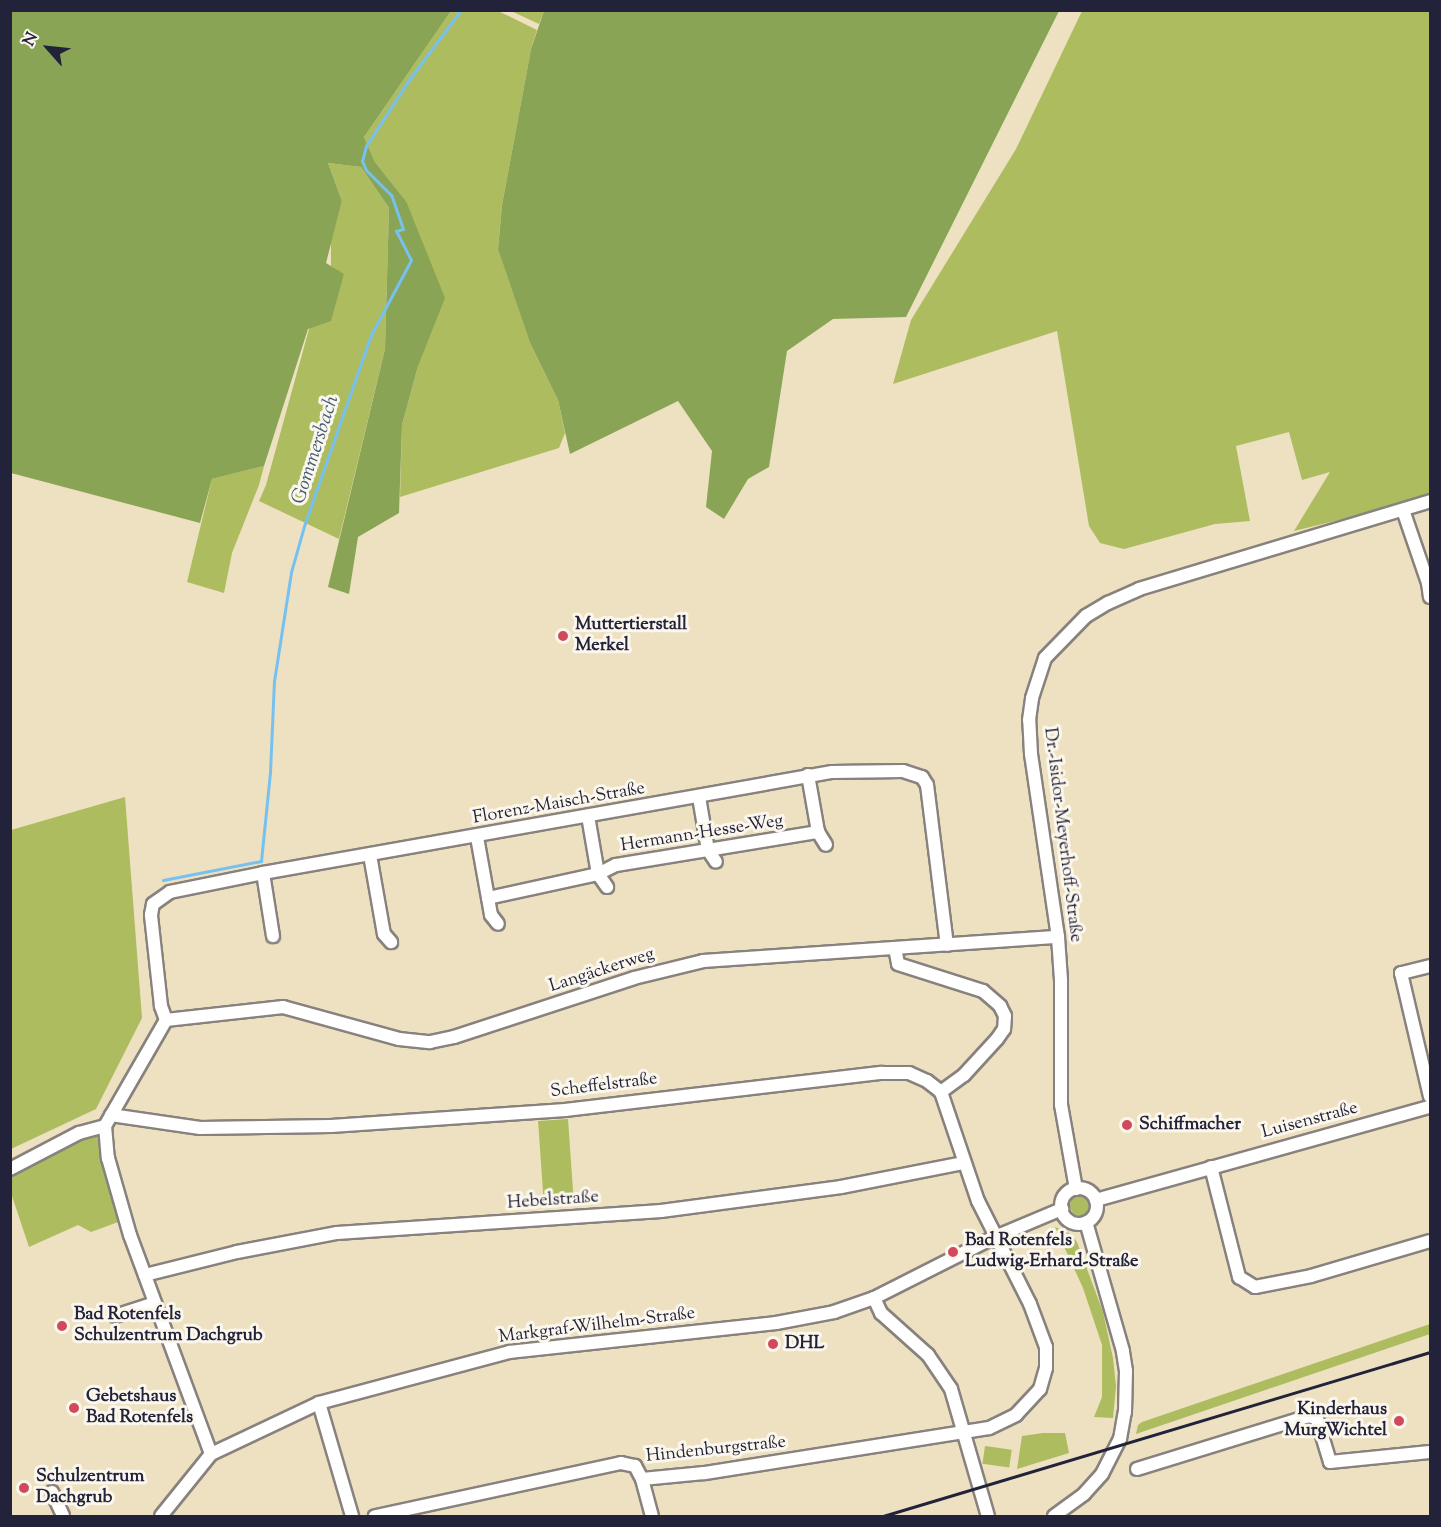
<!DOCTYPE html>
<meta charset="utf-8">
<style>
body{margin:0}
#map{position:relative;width:1441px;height:1527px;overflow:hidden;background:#eee1c1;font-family:"Sorts Mill Goudy",serif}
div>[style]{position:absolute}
.green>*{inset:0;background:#adbc5e;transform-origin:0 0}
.round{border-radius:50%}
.forest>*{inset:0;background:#8aa455}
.stream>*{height:3px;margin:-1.5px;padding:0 1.5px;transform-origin:1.5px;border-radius:1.5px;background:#77c1f0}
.roads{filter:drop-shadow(2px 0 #88827e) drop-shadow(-2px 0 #88827e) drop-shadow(0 2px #88827e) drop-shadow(0 -2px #88827e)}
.minor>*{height:12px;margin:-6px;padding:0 6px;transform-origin:6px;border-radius:6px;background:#fff}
.minor>.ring{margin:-6px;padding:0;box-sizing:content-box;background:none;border:12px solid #fff;border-radius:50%}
.rail>*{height:3px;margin:-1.5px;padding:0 1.5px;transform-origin:1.5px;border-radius:1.5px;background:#22223b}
.dots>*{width:16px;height:16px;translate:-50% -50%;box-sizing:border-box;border:3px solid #fbf7ec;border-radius:50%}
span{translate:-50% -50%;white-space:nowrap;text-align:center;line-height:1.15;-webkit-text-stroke:6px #fbf7ec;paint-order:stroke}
.poi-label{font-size:18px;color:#22223b;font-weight:700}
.left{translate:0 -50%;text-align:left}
.right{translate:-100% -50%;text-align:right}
.street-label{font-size:18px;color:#22223b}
.water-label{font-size:20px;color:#405a7a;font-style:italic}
.frame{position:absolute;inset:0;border:12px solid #22223b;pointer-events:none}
.north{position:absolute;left:18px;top:18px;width:60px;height:60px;-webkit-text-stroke:4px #fbf7ec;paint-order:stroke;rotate:297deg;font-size:16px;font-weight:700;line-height:24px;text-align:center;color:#22223b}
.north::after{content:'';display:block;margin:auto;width:21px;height:27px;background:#22223b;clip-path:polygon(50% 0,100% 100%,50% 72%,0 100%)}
</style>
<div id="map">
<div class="green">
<div style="clip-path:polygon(451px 11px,498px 11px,537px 30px,531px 49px,502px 205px,498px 248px,530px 343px,558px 400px,565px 433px,559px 448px,400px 497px,402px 425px,418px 366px,406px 201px,375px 162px,364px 137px)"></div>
<div style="clip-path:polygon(511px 11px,544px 11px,539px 24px)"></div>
<div style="clip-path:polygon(1082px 11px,1430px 11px,1430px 494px,1408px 503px,1294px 531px,1330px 472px,1302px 480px,1289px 432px,1236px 446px,1250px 521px,1215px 524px,1124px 549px,1100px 543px,1089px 526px,1057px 331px,893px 384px,911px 320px,1016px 149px)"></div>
<div style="clip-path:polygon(328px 163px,361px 167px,389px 208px,385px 349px,339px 539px,259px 501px,266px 485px,309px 329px,344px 275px,331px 266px,331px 242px,342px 201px)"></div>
<div style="clip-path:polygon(264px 466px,259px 485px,232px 553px,224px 593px,187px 582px,212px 479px)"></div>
<div style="clip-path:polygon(125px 797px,142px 1018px,96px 1109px,11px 1149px,11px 830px)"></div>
<div style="left:568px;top:1119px;width:83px;height:30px;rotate:86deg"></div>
<div style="clip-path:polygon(92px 1132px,98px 1135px,121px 1221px,91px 1232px,78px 1225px,29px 1247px,11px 1193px,10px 1175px)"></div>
<div class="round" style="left:1070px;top:1194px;width:22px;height:22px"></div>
<div style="clip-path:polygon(1055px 1227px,1071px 1234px,1077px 1242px,1103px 1312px,1113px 1358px,1116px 1386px,1113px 1418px,1094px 1417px,1102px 1397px,1102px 1345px,1083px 1288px)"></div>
<div style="clip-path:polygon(1430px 1324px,1430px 1334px,1136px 1434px,1138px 1425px,1142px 1422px)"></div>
<div style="clip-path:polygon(1043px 1433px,1065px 1433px,1069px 1453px,1017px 1469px,1022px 1436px)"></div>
<div style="left:985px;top:1446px;width:27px;height:18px;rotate:8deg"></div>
</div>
<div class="forest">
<div style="clip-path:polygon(11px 10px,451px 11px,364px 137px,375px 162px,406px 201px,445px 298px,418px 366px,402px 425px,399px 513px,358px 537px,349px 594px,328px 587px,385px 349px,389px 208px,361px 167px,328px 163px,342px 201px,326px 263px,344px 274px,331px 321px,308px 329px,264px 466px,212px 479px,200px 523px,11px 473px)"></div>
<div style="clip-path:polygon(544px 11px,1059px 11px,906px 317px,833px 319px,787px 351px,769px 467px,748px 479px,724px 519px,706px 507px,712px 451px,678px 401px,570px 454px,558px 400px,530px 343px,498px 249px,502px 205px,531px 49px)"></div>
</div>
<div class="stream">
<div style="left:163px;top:880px;width:100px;rotate:-11deg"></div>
<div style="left:261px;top:861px;width:89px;rotate:-84.2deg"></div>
<div style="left:270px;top:772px;width:91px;rotate:-87.5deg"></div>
<div style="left:274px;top:681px;width:110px;rotate:-81.1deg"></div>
<div style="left:291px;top:572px;width:51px;rotate:-74.1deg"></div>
<div style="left:305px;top:523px;width:199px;rotate:-70.7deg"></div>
<div style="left:371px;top:335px;width:85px;rotate:-61.9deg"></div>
<div style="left:411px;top:260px;width:33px;rotate:-117deg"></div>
<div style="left:396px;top:231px;width:7px;rotate:-16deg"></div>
<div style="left:403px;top:229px;width:36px;rotate:-109deg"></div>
<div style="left:391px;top:195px;width:35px;rotate:-135deg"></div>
<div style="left:366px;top:170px;width:10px;rotate:-114deg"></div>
<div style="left:362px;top:161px;width:16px;rotate:-75deg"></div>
<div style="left:366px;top:146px;width:77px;rotate:-57.1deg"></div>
<div style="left:408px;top:81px;width:89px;rotate:-53.3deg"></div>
</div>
<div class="roads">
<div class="minor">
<div style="left:1403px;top:510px;width:77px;rotate:71.1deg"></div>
<div style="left:1428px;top:583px;width:14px;rotate:82deg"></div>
<div style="left:808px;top:775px;width:58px;rotate:80deg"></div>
<div style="left:818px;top:832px;width:15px;rotate:58deg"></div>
<div style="left:699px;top:797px;width:54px;rotate:80.4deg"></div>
<div style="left:708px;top:850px;width:14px;rotate:56deg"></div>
<div style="left:588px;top:816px;width:59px;rotate:80.2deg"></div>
<div style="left:598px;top:874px;width:16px;rotate:55deg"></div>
<div style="left:477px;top:837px;width:79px;rotate:79.8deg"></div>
<div style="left:491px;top:915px;width:11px;rotate:52deg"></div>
<div style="left:370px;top:855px;width:80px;rotate:80deg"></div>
<div style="left:384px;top:934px;width:11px;rotate:49deg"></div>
<div style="left:263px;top:873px;width:64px;rotate:81deg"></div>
<div style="left:488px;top:898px;width:113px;rotate:-12.3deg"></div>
<div style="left:598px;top:874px;width:20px;rotate:-27deg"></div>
<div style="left:616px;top:865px;width:205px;rotate:-9.3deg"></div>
<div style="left:895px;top:948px;width:16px;rotate:79deg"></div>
<div style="left:898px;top:964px;width:89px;rotate:17.6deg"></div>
<div style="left:983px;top:991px;width:23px;rotate:41deg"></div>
<div style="left:1000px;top:1006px;width:11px;rotate:63deg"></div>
<div style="left:1005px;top:1016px;width:13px;rotate:94deg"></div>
<div style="left:1004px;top:1029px;width:12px;rotate:125deg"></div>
<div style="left:997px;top:1039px;width:49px;rotate:132.5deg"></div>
<div style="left:964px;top:1075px;width:29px;rotate:144deg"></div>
<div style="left:1430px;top:966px;width:30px;rotate:166deg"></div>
<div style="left:1401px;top:973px;width:127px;rotate:76.8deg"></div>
<div style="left:166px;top:1020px;width:15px;rotate:-110deg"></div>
<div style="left:161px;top:1006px;width:92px;rotate:-96.3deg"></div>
<div style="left:151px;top:915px;width:11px;rotate:-80deg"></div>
<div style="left:153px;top:904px;width:21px;rotate:-35deg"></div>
<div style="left:170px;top:892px;width:95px;rotate:-11.5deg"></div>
<div style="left:263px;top:873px;width:578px;rotate:-10.07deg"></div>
<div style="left:832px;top:772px;width:71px;rotate:-0.8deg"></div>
<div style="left:903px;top:771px;width:20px;rotate:18deg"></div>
<div style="left:922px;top:777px;width:9px;rotate:58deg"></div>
<div style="left:927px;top:785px;width:161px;rotate:82.9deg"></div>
<div style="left:166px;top:1020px;width:118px;rotate:-6.3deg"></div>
<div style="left:283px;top:1007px;width:120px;rotate:15.4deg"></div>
<div style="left:399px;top:1039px;width:31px;rotate:6deg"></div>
<div style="left:430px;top:1042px;width:25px;rotate:-12deg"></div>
<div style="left:454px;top:1037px;width:189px;rotate:-18.1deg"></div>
<div style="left:634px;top:978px;width:71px;rotate:-13.8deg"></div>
<div style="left:703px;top:961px;width:356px;rotate:-3.9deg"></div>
<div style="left:166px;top:1020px;width:122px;rotate:119.9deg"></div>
<div style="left:105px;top:1126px;width:32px;rotate:85deg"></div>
<div style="left:108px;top:1158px;width:80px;rotate:74.1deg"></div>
<div style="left:130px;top:1235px;width:233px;rotate:69.7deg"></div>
<div style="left:111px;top:1115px;width:90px;rotate:8.3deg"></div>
<div style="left:200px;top:1128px;width:131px;rotate:-0.9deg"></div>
<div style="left:331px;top:1126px;width:235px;rotate:-3.9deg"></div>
<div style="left:565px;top:1110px;width:319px;rotate:-6.7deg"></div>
<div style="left:882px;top:1073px;width:27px"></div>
<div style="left:909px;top:1073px;width:20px;rotate:24deg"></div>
<div style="left:927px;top:1081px;width:18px;rotate:38deg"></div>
<div style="left:941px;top:1092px;width:115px;rotate:71.3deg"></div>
<div style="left:978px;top:1201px;width:115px;rotate:63.2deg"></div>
<div style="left:1030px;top:1304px;width:46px;rotate:69.6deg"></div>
<div style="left:1046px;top:1347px;width:21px;rotate:90deg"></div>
<div style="left:1046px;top:1368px;width:22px;rotate:106deg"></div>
<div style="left:1040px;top:1389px;width:35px;rotate:133deg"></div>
<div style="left:1016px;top:1415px;width:30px;rotate:154deg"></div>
<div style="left:989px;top:1428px;width:289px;rotate:171deg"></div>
<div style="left:704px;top:1473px;width:62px;rotate:174.5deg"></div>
<div style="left:642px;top:1479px;width:15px;rotate:-118deg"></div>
<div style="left:635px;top:1466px;width:14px;rotate:-168deg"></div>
<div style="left:621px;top:1463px;width:252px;rotate:167.8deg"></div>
<div style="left:1211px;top:1167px;width:114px;rotate:75.7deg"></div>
<div style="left:1239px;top:1277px;width:19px;rotate:32deg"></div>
<div style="left:1255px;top:1287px;width:57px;rotate:-11.1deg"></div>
<div style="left:1311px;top:1276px;width:124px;rotate:-16.4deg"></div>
<div style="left:10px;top:1169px;width:78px;rotate:-27.6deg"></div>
<div style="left:79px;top:1133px;width:27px;rotate:-15deg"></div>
<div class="ring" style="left:1061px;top:1188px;width:24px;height:24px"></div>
<div style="left:1076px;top:1189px;width:85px;rotate:-100.1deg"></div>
<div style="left:1061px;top:1105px;width:125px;rotate:-90deg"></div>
<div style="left:1061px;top:980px;width:43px;rotate:-94deg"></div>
<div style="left:1058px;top:937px;width:185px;rotate:-98.4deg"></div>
<div style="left:1031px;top:754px;width:34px;rotate:-93deg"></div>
<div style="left:1029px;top:720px;width:22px;rotate:-82deg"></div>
<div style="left:1032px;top:698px;width:42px;rotate:-72deg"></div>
<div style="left:1045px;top:658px;width:59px;rotate:-45.7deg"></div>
<div style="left:1086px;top:616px;width:26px;rotate:-31deg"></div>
<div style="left:1108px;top:603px;width:34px;rotate:-24deg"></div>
<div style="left:1139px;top:589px;width:304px;rotate:-16.8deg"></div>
<div style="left:1096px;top:1200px;width:347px;rotate:-15.6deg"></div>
<div style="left:145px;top:1275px;width:95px;rotate:-14deg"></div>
<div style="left:237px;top:1252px;width:102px;rotate:-10.8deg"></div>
<div style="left:337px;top:1233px;width:325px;rotate:-3.9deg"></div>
<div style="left:661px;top:1211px;width:182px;rotate:-7.6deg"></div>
<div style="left:841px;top:1187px;width:124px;rotate:-11.1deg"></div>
<div style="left:874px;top:1298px;width:17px;rotate:65deg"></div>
<div style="left:881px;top:1313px;width:63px;rotate:41.8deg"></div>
<div style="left:928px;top:1355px;width:41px;rotate:55.9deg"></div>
<div style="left:951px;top:1389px;width:132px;rotate:73.8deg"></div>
<div style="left:115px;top:1316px;width:42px;rotate:-18deg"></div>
<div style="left:319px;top:1403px;width:118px;rotate:73.7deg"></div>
<div style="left:1137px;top:1469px;width:180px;rotate:-17.1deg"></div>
<div style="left:1309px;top:1416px;width:9px;rotate:21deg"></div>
<div style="left:1317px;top:1419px;width:45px;rotate:73.2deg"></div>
<div style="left:1330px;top:1462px;width:100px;rotate:-5.7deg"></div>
<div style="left:642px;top:1479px;width:38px;rotate:75deg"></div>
<div style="left:52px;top:1492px;width:26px;rotate:65deg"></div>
<div style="left:161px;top:1516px;width:80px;rotate:-51.1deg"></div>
<div style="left:211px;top:1454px;width:119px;rotate:-25.3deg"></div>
<div style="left:319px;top:1403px;width:197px;rotate:-15deg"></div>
<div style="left:509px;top:1352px;width:269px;rotate:-6.2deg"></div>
<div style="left:776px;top:1323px;width:59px;rotate:-10.7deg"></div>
<div style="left:834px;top:1312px;width:42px;rotate:-19.3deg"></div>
<div style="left:874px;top:1298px;width:136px;rotate:-26.8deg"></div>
<div style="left:995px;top:1237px;width:73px;rotate:-22.7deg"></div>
<div style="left:1054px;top:1516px;width:37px;rotate:-36deg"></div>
<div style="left:1084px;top:1494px;width:27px;rotate:-48deg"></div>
<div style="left:1102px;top:1474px;width:39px;rotate:-63deg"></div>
<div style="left:1120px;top:1439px;width:27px;rotate:-80deg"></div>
<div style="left:1125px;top:1412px;width:41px;rotate:-88.6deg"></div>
<div style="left:1126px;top:1371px;width:20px;rotate:-99deg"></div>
<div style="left:1123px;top:1351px;width:134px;rotate:-106deg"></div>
</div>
</div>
<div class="rail">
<div style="left:883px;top:1516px;width:571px;rotate:-16.69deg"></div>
</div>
<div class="dots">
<div style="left:563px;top:636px;background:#d1495b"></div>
<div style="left:1127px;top:1125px;background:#d1495b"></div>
<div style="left:953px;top:1252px;background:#d1495b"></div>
<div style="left:62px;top:1326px;background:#d1495b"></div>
<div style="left:773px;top:1344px;background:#d1495b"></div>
<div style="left:74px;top:1408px;background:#d1495b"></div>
<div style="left:1399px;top:1421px;background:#d1495b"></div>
<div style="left:24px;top:1488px;background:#d1495b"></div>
</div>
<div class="poi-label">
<span class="left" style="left:575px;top:636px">Muttertierstall<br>Merkel</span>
<span class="left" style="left:1139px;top:1125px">Schiffmacher</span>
<span class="left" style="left:965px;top:1252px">Bad Rotenfels<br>Ludwig-Erhard-Straße</span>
<span class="left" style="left:74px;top:1326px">Bad Rotenfels<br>Schulzentrum Dachgrub</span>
<span class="left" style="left:785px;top:1344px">DHL</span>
<span class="left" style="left:86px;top:1408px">Gebetshaus<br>Bad Rotenfels</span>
<span class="right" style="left:1387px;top:1421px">Kinderhaus<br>MurgWichtel</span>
<span class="left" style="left:36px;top:1488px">Schulzentrum<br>Dachgrub</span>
</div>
<div class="street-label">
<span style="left:559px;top:804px;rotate:-10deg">Florenz-Maisch-Straße</span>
<span style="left:702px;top:834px;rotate:-9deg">Hermann-Hesse-Weg</span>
<span style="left:1062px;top:835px;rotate:83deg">Dr.-Isidor-Meyerhoff-Straße</span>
<span style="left:602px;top:971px;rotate:-18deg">Langäckerweg</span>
<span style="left:604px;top:1086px;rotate:-7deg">Scheffelstraße</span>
<span style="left:1310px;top:1121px;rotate:-15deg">Luisenstraße</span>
<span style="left:553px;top:1201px;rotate:-4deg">Hebelstraße</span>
<span style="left:597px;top:1326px;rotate:-7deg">Markgraf-Wilhelm-Straße</span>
<span style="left:716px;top:1450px;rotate:-6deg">Hindenburgstraße</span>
</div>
<div class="water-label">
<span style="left:316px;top:450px;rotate:-72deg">Gommersbach</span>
</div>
<div class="frame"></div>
<div class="north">N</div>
</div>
